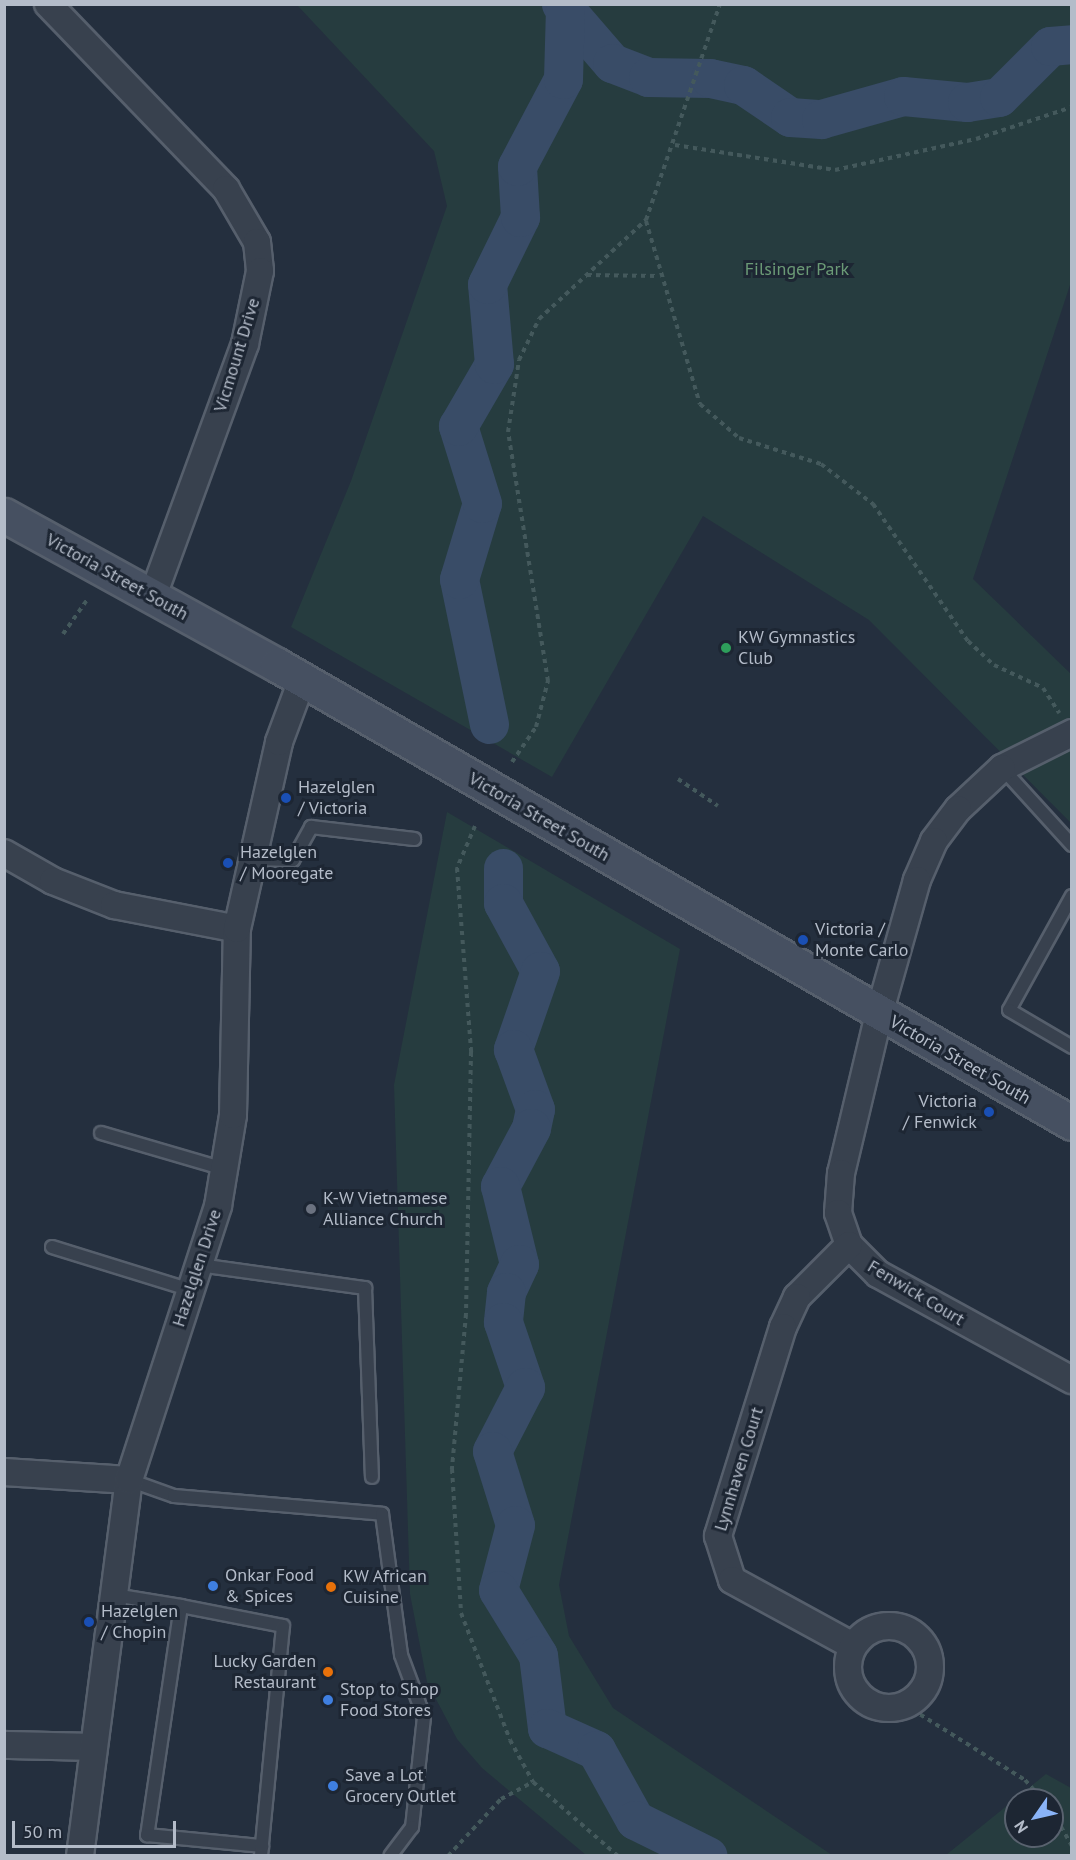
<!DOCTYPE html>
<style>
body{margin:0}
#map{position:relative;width:1076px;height:1860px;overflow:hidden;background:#242f3e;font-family:"PT Sans",sans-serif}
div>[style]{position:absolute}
.green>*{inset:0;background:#263c3f}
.river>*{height:39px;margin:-19.5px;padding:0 19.5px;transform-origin:19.5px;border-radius:19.5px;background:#394c67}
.path>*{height:4px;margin-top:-2px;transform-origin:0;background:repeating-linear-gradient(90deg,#44595c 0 4.5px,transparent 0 9px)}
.roads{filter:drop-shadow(2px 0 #565f6c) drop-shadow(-2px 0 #565f6c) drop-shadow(0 2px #565f6c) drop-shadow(0 -2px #565f6c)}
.service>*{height:12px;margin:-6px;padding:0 6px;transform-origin:6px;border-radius:6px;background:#38414e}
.minor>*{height:26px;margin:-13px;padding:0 13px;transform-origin:13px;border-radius:13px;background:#38414e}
.minor>.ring{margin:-13px;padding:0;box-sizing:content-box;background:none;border:26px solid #38414e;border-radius:50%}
.secondary>*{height:33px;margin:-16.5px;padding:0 16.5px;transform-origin:16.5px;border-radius:16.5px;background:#465061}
.dots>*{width:16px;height:16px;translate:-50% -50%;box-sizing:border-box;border:3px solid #1d2633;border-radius:50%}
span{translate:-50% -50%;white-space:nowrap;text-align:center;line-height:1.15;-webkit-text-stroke:6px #1d2633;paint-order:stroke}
.park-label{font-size:18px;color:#6b9a76}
.street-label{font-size:18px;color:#b4bcc9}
.poi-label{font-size:18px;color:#b4bcc9}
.left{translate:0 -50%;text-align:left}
.right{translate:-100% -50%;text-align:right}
.frame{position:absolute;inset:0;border:6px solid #b4bcc9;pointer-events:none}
.north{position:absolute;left:1004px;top:1788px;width:60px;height:60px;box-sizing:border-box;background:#1d2633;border:2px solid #59626f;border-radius:50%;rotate:236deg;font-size:16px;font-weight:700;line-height:24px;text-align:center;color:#b4bcc9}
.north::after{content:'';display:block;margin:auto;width:21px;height:27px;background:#8ab4f8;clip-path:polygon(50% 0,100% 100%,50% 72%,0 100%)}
.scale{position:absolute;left:12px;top:1821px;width:164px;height:27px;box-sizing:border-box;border:3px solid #b4bcc9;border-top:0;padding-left:8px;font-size:18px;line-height:21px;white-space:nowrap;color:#b4bcc9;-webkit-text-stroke:4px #1d2633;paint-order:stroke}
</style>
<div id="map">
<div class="green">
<div style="clip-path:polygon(297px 5px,1071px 5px,1071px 282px,973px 579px,1071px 674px,1071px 823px,869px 620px,703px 516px,552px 777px,291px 627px,351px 481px,447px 206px,434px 151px)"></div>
<div style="clip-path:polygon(447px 812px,680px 949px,559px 1585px,569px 1636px,613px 1708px,832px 1855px,586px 1855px,482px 1768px,457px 1739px,427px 1682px,410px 1594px,394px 1085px)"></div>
<div style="clip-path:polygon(evenodd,1046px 1774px,1071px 1788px,1071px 1855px,946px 1855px,1046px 1774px,1016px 1800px,1052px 1800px,1052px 1836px,1016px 1836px,1016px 1800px)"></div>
</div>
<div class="river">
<div style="left:561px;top:4px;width:78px;rotate:49.2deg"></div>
<div style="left:612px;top:63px;width:39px;rotate:21deg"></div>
<div style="left:648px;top:77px;width:62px;rotate:0.9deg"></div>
<div style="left:710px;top:78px;width:34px;rotate:12deg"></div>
<div style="left:743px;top:85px;width:57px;rotate:34.2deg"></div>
<div style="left:790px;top:117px;width:31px;rotate:4deg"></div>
<div style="left:821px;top:119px;width:85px;rotate:-15.7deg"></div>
<div style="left:903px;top:96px;width:64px;rotate:5.4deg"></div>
<div style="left:967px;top:102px;width:32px;rotate:-9deg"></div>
<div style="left:999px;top:97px;width:72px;rotate:-45deg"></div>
<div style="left:1050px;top:46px;width:22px;rotate:-5deg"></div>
<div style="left:489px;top:724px;width:148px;rotate:-101.7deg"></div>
<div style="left:459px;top:579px;width:79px;rotate:-73.2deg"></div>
<div style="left:482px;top:503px;width:81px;rotate:-107.3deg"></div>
<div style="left:458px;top:426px;width:72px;rotate:-59.9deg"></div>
<div style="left:494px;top:364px;width:80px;rotate:-95deg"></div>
<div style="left:487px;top:284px;width:75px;rotate:-63.8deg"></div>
<div style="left:520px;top:217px;width:51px;rotate:-93.4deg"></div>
<div style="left:517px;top:166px;width:98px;rotate:-62.1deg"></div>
<div style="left:563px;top:79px;width:70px;rotate:-88.4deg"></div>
<div style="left:503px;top:868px;width:35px;rotate:90deg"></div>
<div style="left:503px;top:903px;width:77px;rotate:61.4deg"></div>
<div style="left:540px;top:971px;width:83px;rotate:109.1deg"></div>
<div style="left:513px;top:1049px;width:64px;rotate:69.9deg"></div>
<div style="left:535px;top:1109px;width:19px;rotate:102deg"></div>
<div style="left:531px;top:1128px;width:66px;rotate:118.1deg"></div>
<div style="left:500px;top:1186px;width:80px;rotate:76.3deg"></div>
<div style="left:519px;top:1264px;width:31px;rotate:115deg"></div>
<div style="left:506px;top:1292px;width:30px;rotate:96deg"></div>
<div style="left:503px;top:1322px;width:69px;rotate:71.3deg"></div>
<div style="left:525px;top:1387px;width:72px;rotate:117.3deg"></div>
<div style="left:492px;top:1451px;width:77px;rotate:72.7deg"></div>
<div style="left:515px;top:1525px;width:67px;rotate:104.7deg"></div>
<div style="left:498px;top:1590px;width:76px;rotate:58.4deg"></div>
<div style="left:538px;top:1655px;width:74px;rotate:83deg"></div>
<div style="left:547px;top:1728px;width:54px;rotate:24.2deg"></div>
<div style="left:596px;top:1750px;width:80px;rotate:60.9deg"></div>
<div style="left:635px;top:1820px;width:81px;rotate:26.3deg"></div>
</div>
<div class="path">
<div style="left:675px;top:145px;width:162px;rotate:8.9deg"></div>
<div style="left:835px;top:170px;width:144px;rotate:-12.4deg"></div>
<div style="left:976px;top:139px;width:101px;rotate:-18.4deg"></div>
<div style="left:646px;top:221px;width:191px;rotate:73.6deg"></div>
<div style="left:700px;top:404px;width:52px;rotate:41.1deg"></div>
<div style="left:739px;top:438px;width:86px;rotate:17.6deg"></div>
<div style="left:821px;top:464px;width:66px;rotate:37.6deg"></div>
<div style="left:873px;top:504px;width:167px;rotate:55.3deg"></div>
<div style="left:968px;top:641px;width:35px;rotate:43deg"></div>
<div style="left:994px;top:665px;width:54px;rotate:25.1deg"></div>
<div style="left:1043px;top:688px;width:30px;rotate:57deg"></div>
<div style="left:587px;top:275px;width:71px;rotate:0.8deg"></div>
<div style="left:63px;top:634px;width:42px;rotate:-54.8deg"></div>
<div style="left:512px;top:762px;width:42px;rotate:-55.6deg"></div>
<div style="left:536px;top:727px;width:48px;rotate:-75.4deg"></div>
<div style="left:548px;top:681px;width:252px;rotate:-99.1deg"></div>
<div style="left:508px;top:432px;width:73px;rotate:-81.3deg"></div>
<div style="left:519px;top:360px;width:46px;rotate:-64deg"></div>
<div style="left:539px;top:319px;width:146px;rotate:-42.8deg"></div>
<div style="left:646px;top:220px;width:228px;rotate:-71.1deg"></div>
<div style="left:678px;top:779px;width:48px;rotate:34deg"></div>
<div style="left:475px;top:826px;width:46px;rotate:113.2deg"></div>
<div style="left:457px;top:868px;width:185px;rotate:85.6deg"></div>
<div style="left:471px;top:1052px;width:262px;rotate:91.1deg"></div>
<div style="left:466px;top:1314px;width:156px;rotate:95.2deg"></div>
<div style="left:452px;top:1469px;width:144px;rotate:86.4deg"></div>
<div style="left:461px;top:1613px;width:136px;rotate:68.9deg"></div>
<div style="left:510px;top:1740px;width:48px;rotate:61.3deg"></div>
<div style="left:533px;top:1782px;width:113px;rotate:41deg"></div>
<div style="left:905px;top:1705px;width:142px;rotate:32deg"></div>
<div style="left:1025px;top:1780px;width:27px;rotate:48deg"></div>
<div style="left:1052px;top:1811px;width:40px;rotate:60.3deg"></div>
<div style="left:448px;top:1856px;width:78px;rotate:-47.1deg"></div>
<div style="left:501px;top:1799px;width:36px;rotate:-28deg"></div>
</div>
<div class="roads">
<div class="service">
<div style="left:1002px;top:768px;width:104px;rotate:47.7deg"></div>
<div style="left:253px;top:859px;width:40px;rotate:1.4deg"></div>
<div style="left:293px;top:860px;width:38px;rotate:-61deg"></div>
<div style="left:311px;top:827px;width:104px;rotate:6.6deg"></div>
<div style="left:1072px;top:896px;width:130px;rotate:118.9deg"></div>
<div style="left:1009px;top:1010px;width:73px;rotate:30.4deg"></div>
<div style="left:101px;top:1133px;width:128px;rotate:16.3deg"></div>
<div style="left:52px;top:1247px;width:145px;rotate:17.2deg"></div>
<div style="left:199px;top:1265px;width:168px;rotate:7.9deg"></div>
<div style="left:365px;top:1288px;width:189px;rotate:87.9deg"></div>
<div style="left:129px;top:1480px;width:48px;rotate:19.6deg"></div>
<div style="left:174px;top:1496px;width:209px;rotate:4.9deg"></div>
<div style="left:382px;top:1514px;width:142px;rotate:82.3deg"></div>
<div style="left:401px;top:1655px;width:66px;rotate:69.6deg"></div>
<div style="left:424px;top:1717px;width:111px;rotate:96.2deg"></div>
<div style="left:412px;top:1827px;width:36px;rotate:127deg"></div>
<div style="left:114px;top:1595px;width:68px;rotate:9.3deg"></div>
<div style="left:181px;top:1606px;width:232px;rotate:98.4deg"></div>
<div style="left:147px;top:1835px;width:116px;rotate:5.5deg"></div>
<div style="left:262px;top:1846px;width:10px;rotate:96deg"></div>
<div style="left:181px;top:1606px;width:104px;rotate:11.1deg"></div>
<div style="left:283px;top:1626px;width:221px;rotate:95.5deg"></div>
</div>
<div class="minor">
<div style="left:48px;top:4px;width:257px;rotate:46.1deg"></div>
<div style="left:226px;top:189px;width:61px;rotate:59.7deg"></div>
<div style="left:257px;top:242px;width:29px;rotate:84deg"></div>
<div style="left:260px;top:271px;width:75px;rotate:101.6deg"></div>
<div style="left:245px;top:344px;width:267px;rotate:110.1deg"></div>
<div style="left:1072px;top:733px;width:78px;rotate:153.4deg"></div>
<div style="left:1002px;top:768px;width:60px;rotate:137deg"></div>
<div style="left:958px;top:809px;width:40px;rotate:127deg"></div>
<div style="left:934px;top:841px;width:43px;rotate:113.6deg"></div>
<div style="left:917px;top:880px;width:139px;rotate:105.8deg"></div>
<div style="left:879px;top:1014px;width:163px;rotate:103.4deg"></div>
<div style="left:841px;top:1173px;width:40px;rotate:94.3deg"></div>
<div style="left:838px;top:1213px;width:34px;rotate:71deg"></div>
<div style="left:849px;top:1245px;width:41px;rotate:45deg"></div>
<div style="left:878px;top:1274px;width:221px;rotate:28.7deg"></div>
<div style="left:4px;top:853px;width:56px;rotate:29.7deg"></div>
<div style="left:53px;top:881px;width:66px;rotate:21.5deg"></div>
<div style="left:114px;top:905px;width:125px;rotate:11deg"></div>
<div style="left:849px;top:1245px;width:74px;rotate:135deg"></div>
<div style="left:797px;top:1297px;width:33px;rotate:115deg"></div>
<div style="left:783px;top:1327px;width:219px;rotate:107.3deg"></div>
<div style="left:718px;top:1536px;width:46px;rotate:72.3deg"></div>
<div style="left:732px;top:1580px;width:138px;rotate:28.6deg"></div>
<div style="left:4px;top:1472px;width:125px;rotate:3.7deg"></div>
<div class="ring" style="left:848px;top:1626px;width:56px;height:56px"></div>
<div style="left:4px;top:1745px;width:89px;rotate:1.3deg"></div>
<div style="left:80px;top:1856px;width:379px;rotate:-82.6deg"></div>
<div style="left:129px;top:1480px;width:288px;rotate:-72deg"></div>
<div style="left:218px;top:1206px;width:92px;rotate:-80.6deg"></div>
<div style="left:233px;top:1115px;width:186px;rotate:-88.8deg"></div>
<div style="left:237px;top:929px;width:192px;rotate:-77.3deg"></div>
<div style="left:279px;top:742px;width:66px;rotate:-69.6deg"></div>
</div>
<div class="secondary">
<div style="left:4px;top:515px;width:311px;rotate:28.8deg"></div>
<div style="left:277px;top:665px;width:917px;rotate:29.95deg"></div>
</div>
</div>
<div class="dots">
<div style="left:726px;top:648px;background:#2e9e5b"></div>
<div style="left:286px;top:798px;background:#1a4fb4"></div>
<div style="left:228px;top:863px;background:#1a4fb4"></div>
<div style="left:803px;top:940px;background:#1a4fb4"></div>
<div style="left:989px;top:1112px;background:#1a4fb4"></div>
<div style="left:311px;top:1209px;background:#6b7280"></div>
<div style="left:213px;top:1586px;background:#3f7fe0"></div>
<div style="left:331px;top:1587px;background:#e8710a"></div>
<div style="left:89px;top:1622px;background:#1a4fb4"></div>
<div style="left:328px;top:1672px;background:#e8710a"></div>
<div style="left:328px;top:1700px;background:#3f7fe0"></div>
<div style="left:333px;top:1786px;background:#3f7fe0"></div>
</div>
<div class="park-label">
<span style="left:797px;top:269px">Filsinger Park</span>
</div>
<div class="street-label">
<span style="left:237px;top:355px;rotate:-73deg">Vicmount Drive</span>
<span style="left:117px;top:577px;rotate:29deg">Victoria Street South</span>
<span style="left:539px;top:817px;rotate:30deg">Victoria Street South</span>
<span style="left:960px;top:1060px;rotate:30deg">Victoria Street South</span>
<span style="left:197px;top:1268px;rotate:-72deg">Hazelglen Drive</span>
<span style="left:916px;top:1293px;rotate:31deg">Fenwick Court</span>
<span style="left:739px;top:1469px;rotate:-73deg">Lynnhaven Court</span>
</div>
<div class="poi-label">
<span class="left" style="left:738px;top:648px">KW Gymnastics<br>Club</span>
<span class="left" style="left:298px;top:798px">Hazelglen<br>/ Victoria</span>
<span class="left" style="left:240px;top:863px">Hazelglen<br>/ Mooregate</span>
<span class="left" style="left:815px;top:940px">Victoria /<br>Monte Carlo</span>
<span class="right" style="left:977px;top:1112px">Victoria<br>/ Fenwick</span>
<span class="left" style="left:323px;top:1209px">K-W Vietnamese<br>Alliance Church</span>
<span class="left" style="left:225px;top:1586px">Onkar Food<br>&amp; Spices</span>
<span class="left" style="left:343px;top:1587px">KW African<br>Cuisine</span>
<span class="left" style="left:101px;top:1622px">Hazelglen<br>/ Chopin</span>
<span class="right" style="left:316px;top:1672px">Lucky Garden<br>Restaurant</span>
<span class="left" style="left:340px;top:1700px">Stop to Shop<br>Food Stores</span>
<span class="left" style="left:345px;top:1786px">Save a Lot<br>Grocery Outlet</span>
</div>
<div class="frame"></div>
<div class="north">N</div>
<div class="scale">50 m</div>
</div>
